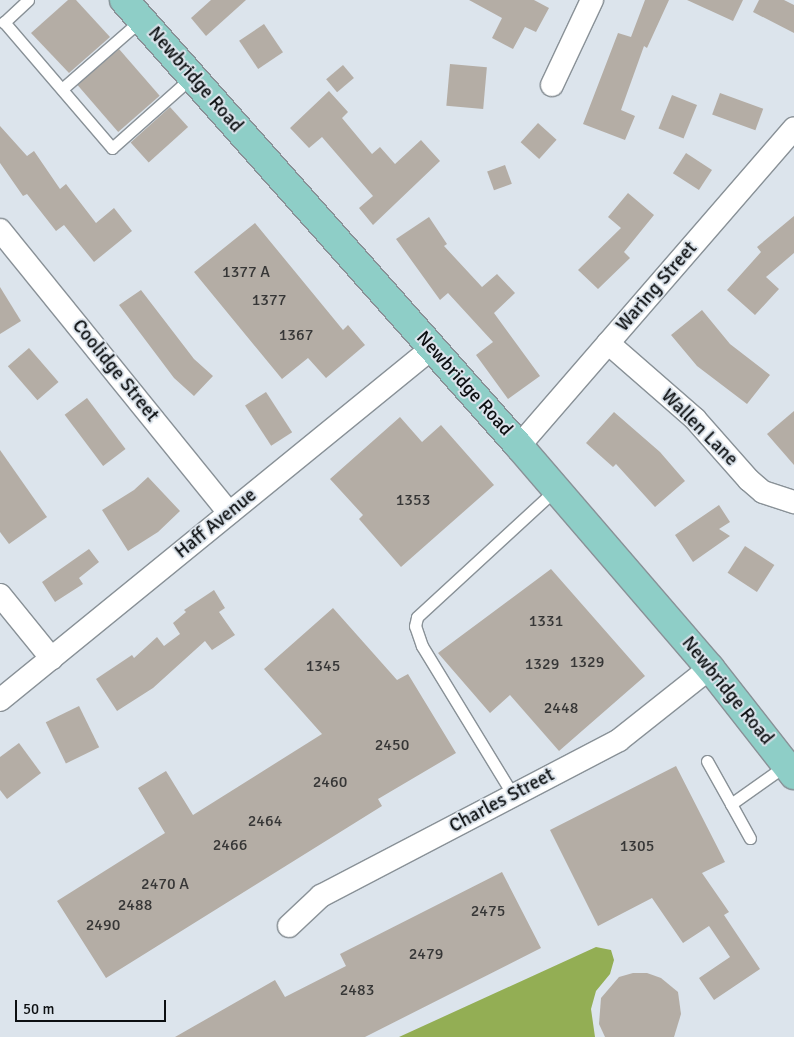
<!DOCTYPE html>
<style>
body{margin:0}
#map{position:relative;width:794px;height:1037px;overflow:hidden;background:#dce4ec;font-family:Signika,sans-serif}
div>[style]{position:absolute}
.forest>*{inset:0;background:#93ae54}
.building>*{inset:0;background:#b4ada5;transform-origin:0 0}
.roads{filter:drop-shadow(1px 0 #899197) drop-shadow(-1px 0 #899197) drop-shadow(0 1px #899197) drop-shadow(0 -1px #899197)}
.lane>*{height:11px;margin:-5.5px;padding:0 5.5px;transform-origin:5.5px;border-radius:5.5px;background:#fff}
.street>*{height:22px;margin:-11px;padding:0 11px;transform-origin:11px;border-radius:11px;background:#fff}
.primary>*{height:28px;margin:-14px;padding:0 14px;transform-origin:14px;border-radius:14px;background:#8ecec7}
span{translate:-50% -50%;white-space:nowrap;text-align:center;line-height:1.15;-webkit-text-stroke:4px #dce4ec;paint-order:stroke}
.number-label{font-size:16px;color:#363636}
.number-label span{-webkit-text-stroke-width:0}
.street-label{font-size:19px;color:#0c0f11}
.scale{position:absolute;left:15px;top:1000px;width:151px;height:22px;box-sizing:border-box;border:2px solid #0c0f11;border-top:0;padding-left:6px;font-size:15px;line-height:18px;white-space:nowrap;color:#0c0f11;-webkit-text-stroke:4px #dce4ec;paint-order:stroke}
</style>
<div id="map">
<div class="forest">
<div style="clip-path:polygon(596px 947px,611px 950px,614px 960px,610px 974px,596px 991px,591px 1009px,595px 1037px,399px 1037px)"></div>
</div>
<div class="building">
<div style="clip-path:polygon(68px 0,76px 0,110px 37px,69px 73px,31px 33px)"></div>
<div style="clip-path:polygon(211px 0,246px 0,206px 36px,191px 18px)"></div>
<div style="clip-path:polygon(469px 0,534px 0,549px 8px,536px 32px,525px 27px,513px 49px,492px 38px,502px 18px)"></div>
<div style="clip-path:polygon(645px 0,669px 0,647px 48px,644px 46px,621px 110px,635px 116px,625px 140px,583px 124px,618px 33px,631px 37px)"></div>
<div style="clip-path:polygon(687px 0,743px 0,733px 21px)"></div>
<div style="clip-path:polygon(759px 0,784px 0,794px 5px,794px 33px,753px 12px)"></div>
<div style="left:264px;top:24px;width:34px;height:30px;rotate:56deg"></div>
<div style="left:119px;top:49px;width:62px;height:55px;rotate:49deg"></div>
<div style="left:450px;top:64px;width:37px;height:42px;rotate:5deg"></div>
<div style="left:343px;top:65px;width:17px;height:22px;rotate:50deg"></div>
<div style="clip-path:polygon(329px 91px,348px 112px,342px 118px,372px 154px,380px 147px,395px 164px,421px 140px,440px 161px,373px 225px,359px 208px,373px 196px,322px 137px,309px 148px,290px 128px)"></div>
<div style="left:720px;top:93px;width:46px;height:23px;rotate:20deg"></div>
<div style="left:672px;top:95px;width:27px;height:36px;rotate:22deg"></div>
<div style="left:170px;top:107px;width:27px;height:53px;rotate:48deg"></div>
<div style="left:538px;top:123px;width:25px;height:26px;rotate:42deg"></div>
<div style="clip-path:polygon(0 126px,27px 156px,34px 151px,60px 189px,66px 184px,96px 223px,114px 208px,132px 231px,94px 262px,64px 225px,56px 231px,27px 194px,23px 196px,0 163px)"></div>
<div style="left:686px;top:153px;width:31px;height:24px;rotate:33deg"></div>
<div style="left:505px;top:165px;width:20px;height:19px;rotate:70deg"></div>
<div style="clip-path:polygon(628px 193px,654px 215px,624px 252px,630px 258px,598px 289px,578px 270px,621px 228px,608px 217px)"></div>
<div style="clip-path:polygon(794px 216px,794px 253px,766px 277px,779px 289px,755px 315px,727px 290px,761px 252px,757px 247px)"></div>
<div style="clip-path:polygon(429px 217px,447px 244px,444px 246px,482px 287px,497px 274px,515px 293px,494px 313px,540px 376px,508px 399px,476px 355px,493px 342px,448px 293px,440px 300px,396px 239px)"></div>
<div style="clip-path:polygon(255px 223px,343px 330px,348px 325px,365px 345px,326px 378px,308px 358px,282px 379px,194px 272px)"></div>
<div style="clip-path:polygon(0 287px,21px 321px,0 334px)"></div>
<div style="clip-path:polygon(141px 290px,194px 359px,213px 376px,194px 396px,174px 378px,119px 305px)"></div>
<div style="clip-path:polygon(702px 310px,730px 344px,770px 375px,747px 404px,697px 366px,671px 335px)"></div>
<div style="left:29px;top:348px;width:45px;height:28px;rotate:49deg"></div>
<div style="left:266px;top:392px;width:48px;height:25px;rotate:57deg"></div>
<div style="left:87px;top:398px;width:64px;height:28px;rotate:53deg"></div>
<div style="clip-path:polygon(794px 411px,794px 465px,767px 434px)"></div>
<div style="clip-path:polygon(614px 412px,660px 452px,685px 481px,655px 507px,616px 464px,613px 467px,586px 443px)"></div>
<div style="clip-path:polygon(400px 417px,422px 442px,441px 425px,494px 485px,401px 567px,359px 519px,363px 515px,330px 479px)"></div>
<div style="clip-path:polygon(0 450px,47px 517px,9px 544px,0 532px)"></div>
<div style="clip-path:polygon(148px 477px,180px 511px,158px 532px,128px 551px,102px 510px,134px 490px)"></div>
<div style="clip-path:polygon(719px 505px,730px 522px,719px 529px,730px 536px,693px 562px,675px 535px)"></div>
<div style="left:745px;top:546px;width:35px;height:32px;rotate:33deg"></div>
<div style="clip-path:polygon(89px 549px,99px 562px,79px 578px,83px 584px,55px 602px,42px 582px)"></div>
<div style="clip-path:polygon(551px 569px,645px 676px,559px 751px,510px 695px,490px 713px,438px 653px)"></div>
<div style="clip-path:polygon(214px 590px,225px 608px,219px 612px,235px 635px,212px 650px,205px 641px,153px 688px,117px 711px,96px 679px,132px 655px,134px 658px,157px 637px,164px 646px,180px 634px,173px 623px,186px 612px,184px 610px)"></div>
<div style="clip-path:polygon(333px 608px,397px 680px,408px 674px,456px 753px,378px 799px,382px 806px,106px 978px,57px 901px,165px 833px,138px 788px,166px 771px,193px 815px,322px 734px,264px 669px)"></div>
<div style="left:79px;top:706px;width:46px;height:37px;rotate:64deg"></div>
<div style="clip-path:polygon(19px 743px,41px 773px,7px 799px,0 790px,0 757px)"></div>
<div style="clip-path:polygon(676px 766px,725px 862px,702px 873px,729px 912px,724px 915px,760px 969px,714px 1000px,699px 978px,730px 957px,709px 926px,683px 943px,652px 898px,598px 926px,550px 830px)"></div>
<div style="clip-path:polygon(502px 872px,541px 948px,365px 1037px,175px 1037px,275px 980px,285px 997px,346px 966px,340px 954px)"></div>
<div style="clip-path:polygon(633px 973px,647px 973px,661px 978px,678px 992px,681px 1014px,674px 1037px,605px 1037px,599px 1024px,601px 998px,619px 977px)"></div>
</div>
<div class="roads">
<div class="lane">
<div style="left:28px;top:0;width:33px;rotate:137deg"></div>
<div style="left:4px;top:22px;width:166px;rotate:49.4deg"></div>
<div style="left:112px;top:148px;width:107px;rotate:-41.6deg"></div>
<div style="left:62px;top:89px;width:105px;rotate:-41.1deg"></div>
<div style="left:707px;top:761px;width:49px;rotate:60.8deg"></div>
<div style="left:731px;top:804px;width:67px;rotate:-35.3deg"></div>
<div style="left:513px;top:795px;width:175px;rotate:-121.4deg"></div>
<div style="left:422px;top:646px;width:21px;rotate:-109deg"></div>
<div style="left:415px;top:626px;width:9px;rotate:-77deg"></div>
<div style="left:417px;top:617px;width:189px;rotate:-42.6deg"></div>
<div style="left:731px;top:804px;width:39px;rotate:61deg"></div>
</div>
<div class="street">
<div style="left:552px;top:85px;width:94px;rotate:-64.8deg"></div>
<div style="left:0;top:230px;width:364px;rotate:51deg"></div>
<div style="left:608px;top:343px;width:116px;rotate:41.1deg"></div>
<div style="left:695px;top:419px;width:81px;rotate:48.5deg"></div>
<div style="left:749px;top:480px;width:18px;rotate:41deg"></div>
<div style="left:763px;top:492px;width:33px;rotate:18deg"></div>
<div style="left:519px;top:446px;width:420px;rotate:-49.1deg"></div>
<div style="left:0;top:595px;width:82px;rotate:50.9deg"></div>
<div style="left:0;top:700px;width:557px;rotate:-39.17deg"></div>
<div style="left:289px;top:926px;width:44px;rotate:-43.2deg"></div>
<div style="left:321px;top:896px;width:336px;rotate:-27.6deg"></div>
<div style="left:619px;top:740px;width:116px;rotate:-38.4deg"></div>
</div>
<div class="primary">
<div style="left:124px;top:0;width:596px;rotate:48.47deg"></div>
<div style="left:519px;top:446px;width:293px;rotate:49.3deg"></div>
<div style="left:710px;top:668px;width:136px;rotate:51.9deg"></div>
</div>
</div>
<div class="number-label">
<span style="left:246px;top:272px">1377 A</span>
<span style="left:269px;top:300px">1377</span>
<span style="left:296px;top:335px">1367</span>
<span style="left:413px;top:500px">1353</span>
<span style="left:546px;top:621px">1331</span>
<span style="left:587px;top:662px">1329</span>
<span style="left:542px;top:664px">1329</span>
<span style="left:323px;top:666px">1345</span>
<span style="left:561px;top:708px">2448</span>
<span style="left:392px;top:745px">2450</span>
<span style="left:330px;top:782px">2460</span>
<span style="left:265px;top:821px">2464</span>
<span style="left:230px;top:845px">2466</span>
<span style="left:637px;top:846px">1305</span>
<span style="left:165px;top:884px">2470 A</span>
<span style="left:135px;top:905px">2488</span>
<span style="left:488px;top:911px">2475</span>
<span style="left:103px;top:925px">2490</span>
<span style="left:426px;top:954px">2479</span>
<span style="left:357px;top:990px">2483</span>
</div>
<div class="street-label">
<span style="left:195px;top:80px;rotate:49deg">Newbridge Road</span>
<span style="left:657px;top:287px;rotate:-49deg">Waring Street</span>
<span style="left:115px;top:371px;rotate:51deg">Coolidge Street</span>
<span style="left:464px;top:384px;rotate:48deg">Newbridge Road</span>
<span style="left:699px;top:428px;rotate:45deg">Wallen Lane</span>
<span style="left:216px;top:524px;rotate:-39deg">Haff Avenue</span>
<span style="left:727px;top:691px;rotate:51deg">Newbridge Road</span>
<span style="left:502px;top:801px;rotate:-28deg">Charles Street</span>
</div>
<div class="scale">50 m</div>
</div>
